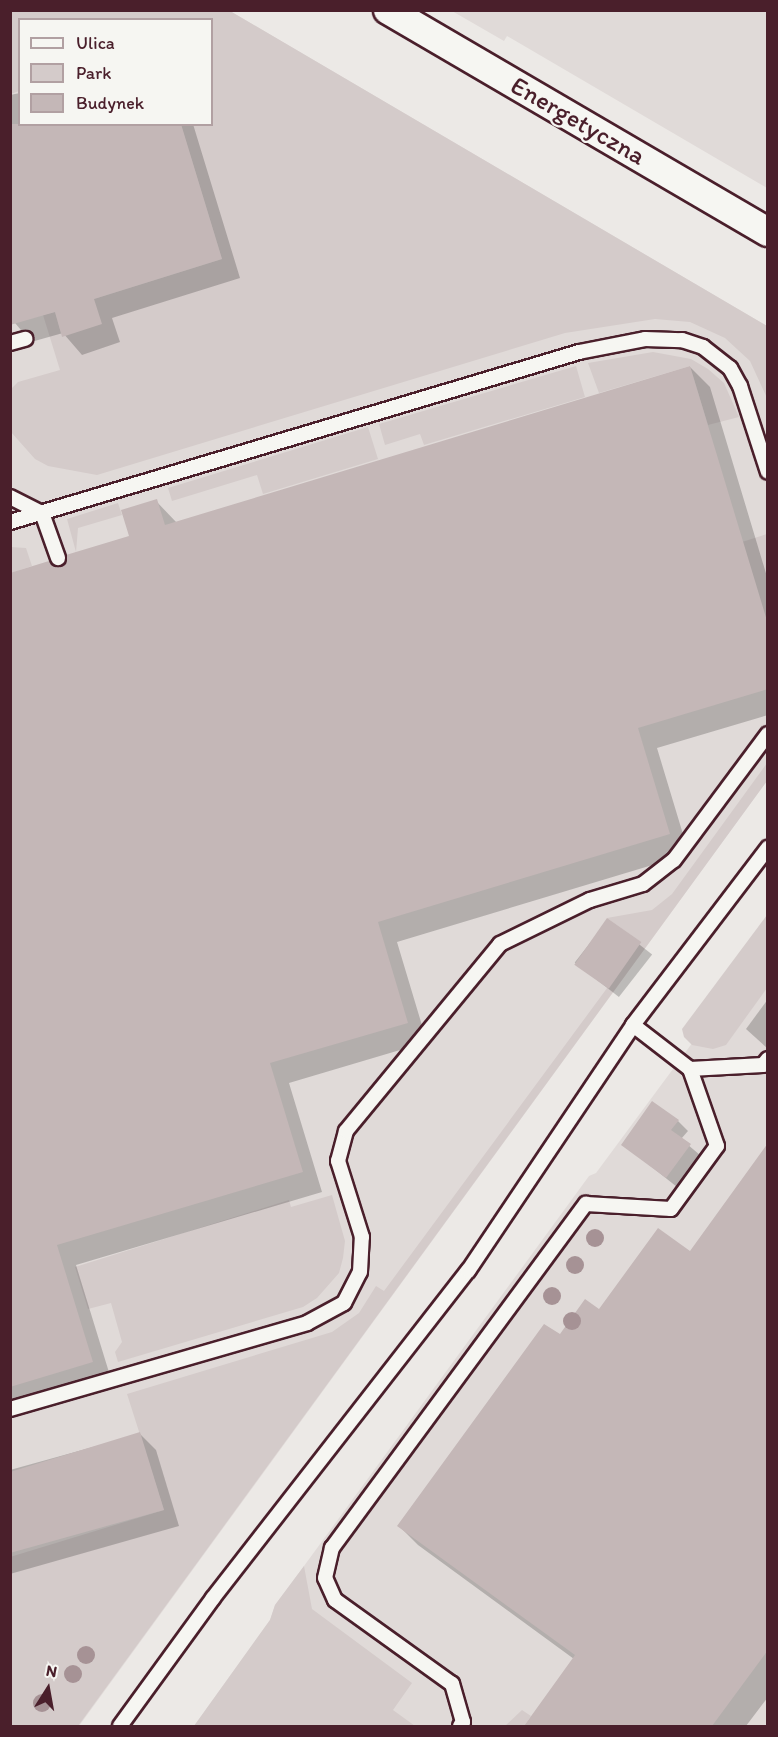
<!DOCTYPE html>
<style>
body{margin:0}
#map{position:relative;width:778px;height:1737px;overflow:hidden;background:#ece9e6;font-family:Itim,sans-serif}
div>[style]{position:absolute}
.built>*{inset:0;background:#e0dad8}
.green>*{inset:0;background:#d4cbca}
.shadow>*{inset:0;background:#0003;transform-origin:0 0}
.building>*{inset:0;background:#c4b7b7;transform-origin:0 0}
.roads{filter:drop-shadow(2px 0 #4a1f2b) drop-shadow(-2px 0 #4a1f2b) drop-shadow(0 2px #4a1f2b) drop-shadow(0 -2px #4a1f2b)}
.lane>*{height:14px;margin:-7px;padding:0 7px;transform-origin:7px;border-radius:7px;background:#f6f6f2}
.street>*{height:28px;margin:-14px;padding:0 14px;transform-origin:14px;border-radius:14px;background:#f6f6f2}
.trees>*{width:18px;height:18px;margin:-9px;border-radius:50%;background:#a69295}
span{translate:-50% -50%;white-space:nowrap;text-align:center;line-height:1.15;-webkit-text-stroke:4.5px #f6f6f2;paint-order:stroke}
.street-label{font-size:26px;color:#4a1f2b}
.frame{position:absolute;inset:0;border:12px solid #4a1f2b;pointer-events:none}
.legend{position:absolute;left:18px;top:18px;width:195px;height:108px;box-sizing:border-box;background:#f6f6f2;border:2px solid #b1a0a2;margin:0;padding:8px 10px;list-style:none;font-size:18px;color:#4a1f2b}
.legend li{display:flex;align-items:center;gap:12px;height:30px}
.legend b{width:30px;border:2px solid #b1a0a2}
.north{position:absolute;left:18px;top:1659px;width:60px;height:60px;-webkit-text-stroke:4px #f6f6f2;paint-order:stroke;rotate:11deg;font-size:16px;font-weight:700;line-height:24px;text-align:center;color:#4a1f2b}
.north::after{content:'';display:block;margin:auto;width:21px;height:27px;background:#4a1f2b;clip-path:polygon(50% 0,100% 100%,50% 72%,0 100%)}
</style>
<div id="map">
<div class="built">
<div style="clip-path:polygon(evenodd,11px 11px,230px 11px,767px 326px,767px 781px,79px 1726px,11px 1726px,11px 11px,20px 20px,212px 20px,212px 124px,20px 124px,20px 20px)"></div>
<div style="clip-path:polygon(452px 11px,767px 11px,767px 188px,507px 36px,504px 41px)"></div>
<div style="clip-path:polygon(767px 942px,767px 1726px,194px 1726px,270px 1620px,275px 1605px,304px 1566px,589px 1176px,596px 1173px)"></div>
</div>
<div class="green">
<div style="clip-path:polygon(11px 11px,230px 11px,767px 326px,767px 398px,750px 361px,725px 338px,690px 322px,655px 319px,565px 333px,97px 475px,48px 466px,35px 459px,11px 432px,11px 389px,18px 382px,60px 370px,43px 315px,55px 312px,62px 336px,94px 299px,222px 259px,181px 125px,212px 124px,212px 20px,20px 20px,19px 91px,11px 94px)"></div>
<div style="clip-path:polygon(653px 352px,691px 359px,708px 369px,724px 383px,739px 417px,708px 425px,690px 366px,599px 393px,588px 363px)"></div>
<div style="clip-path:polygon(576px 366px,585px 397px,424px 445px,420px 434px,385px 445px,379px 424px)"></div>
<div style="clip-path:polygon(368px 427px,378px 459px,263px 494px,257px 475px,172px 501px,168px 488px)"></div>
<div style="clip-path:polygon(118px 503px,122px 515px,78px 528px,76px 552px,67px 519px)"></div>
<div style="clip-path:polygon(767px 534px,767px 624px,742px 542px)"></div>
<div style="clip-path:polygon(10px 547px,26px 548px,32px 566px,11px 573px)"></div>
<div style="clip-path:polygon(767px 763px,767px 781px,78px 1726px,11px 1726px,10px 1557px,164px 1510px,127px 1394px,332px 1332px,359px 1313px,376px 1286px,384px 1291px,641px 942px,607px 918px,652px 910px,672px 894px)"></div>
<div style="clip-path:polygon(767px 915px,767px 988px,726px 1045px,713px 1049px,692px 1045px,684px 1037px,682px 1029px)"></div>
<div style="clip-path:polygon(332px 1195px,345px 1241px,343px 1258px,339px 1273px,317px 1298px,303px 1307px,118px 1362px,115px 1352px,122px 1342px,111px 1303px,88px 1309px,75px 1267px,289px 1200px,291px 1207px)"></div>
<div style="clip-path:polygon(304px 1566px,312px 1609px,412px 1683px,393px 1710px,415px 1726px,194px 1726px,270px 1620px,275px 1605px)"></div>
<div style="clip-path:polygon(522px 1710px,531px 1716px,524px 1726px,505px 1726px)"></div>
</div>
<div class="shadow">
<div style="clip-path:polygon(20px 93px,20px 124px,193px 124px,240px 278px,112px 318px,120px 342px,82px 355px,63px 333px,31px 342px,10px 317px,10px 95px)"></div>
<div style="clip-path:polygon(690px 367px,710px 387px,768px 580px,768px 715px,657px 748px,689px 854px,397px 942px,427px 1042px,289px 1083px,322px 1192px,76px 1265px,112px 1382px,10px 1412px,10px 574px,61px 569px,130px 537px,156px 501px,177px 523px)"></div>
<div style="left:608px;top:920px;width:56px;height:54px;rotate:38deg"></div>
<div style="clip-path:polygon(768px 999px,768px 1049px,746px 1029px)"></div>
<div style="clip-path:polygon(678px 1121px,688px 1131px,681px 1139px,700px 1155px,677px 1187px,623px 1144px)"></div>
<div style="clip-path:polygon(768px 1146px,768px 1697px,746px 1726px,526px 1726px,574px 1659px,418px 1545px,399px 1526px,560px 1336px,690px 1253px)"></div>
<div style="clip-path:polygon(140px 1434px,156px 1450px,179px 1526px,10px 1574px,10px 1470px)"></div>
</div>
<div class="building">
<div style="clip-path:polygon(10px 124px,181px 124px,222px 259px,94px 299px,102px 324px,62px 337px,55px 312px,10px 325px)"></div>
<div style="clip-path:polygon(690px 366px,768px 624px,768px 689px,638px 728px,670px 834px,378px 922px,408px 1023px,270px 1063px,303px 1172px,57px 1245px,93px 1362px,10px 1387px,10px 573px,49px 561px,60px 567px,66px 555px,129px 536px,121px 510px,157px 499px,165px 525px)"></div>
<div style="left:607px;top:918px;width:42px;height:57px;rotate:35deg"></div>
<div style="clip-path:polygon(652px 1101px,679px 1120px,671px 1130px,691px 1144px,666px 1178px,621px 1145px)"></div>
<div style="clip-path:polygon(768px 1143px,768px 1650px,712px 1726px,524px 1726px,575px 1655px,397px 1526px,544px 1324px,560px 1334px,585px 1299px,599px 1309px,658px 1228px,690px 1251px)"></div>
<div style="clip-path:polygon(140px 1432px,164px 1510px,10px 1553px,10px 1472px)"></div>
</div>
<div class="roads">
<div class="lane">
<div style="left:10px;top:343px;width:16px;rotate:-15deg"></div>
<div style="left:10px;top:497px;width:36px;rotate:27deg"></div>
<div style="left:42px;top:513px;width:48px;rotate:70.4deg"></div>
<div style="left:10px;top:522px;width:594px;rotate:-16.63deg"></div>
<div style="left:579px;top:352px;width:67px;rotate:-11.1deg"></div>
<div style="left:645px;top:339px;width:37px;rotate:2deg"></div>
<div style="left:682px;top:340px;width:22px;rotate:18deg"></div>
<div style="left:703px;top:347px;width:34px;rotate:38deg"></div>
<div style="left:730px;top:368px;width:21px;rotate:61deg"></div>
<div style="left:740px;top:386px;width:90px;rotate:72deg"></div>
<div style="left:690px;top:1069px;width:73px;rotate:-3.1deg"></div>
<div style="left:763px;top:1065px;width:8px;rotate:-50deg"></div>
<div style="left:10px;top:1409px;width:309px;rotate:-16.1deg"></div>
<div style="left:307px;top:1323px;width:42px;rotate:-28.4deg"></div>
<div style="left:344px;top:1303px;width:35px;rotate:-63deg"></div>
<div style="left:360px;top:1272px;width:35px;rotate:-87deg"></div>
<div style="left:362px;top:1237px;width:80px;rotate:-107.5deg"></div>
<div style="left:338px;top:1161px;width:31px;rotate:-75deg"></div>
<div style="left:346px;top:1131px;width:242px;rotate:-50.5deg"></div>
<div style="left:500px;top:944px;width:100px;rotate:-26.1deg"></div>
<div style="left:590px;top:900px;width:55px;rotate:-16.8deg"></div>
<div style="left:643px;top:884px;width:39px;rotate:-38deg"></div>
<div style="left:674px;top:860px;width:157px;rotate:-53.3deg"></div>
<div style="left:120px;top:1726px;width:158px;rotate:-54deg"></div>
<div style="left:213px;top:1598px;width:415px;rotate:-52.1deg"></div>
<div style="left:468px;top:1271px;width:296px;rotate:-56.1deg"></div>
<div style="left:633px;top:1025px;width:223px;rotate:-52.7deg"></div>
<div style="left:460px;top:1726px;width:5px;rotate:-53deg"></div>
<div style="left:463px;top:1722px;width:40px;rotate:-106deg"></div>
<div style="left:452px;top:1684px;width:144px;rotate:-144.3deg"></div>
<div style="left:335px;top:1600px;width:24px;rotate:-114deg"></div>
<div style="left:325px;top:1578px;width:31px;rotate:-77deg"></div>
<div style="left:332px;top:1548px;width:428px;rotate:-53.6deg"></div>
<div style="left:586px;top:1204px;width:85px;rotate:3.4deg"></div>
<div style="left:671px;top:1209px;width:78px;rotate:-53.9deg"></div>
<div style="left:717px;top:1146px;width:82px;rotate:-109.3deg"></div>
<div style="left:690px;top:1069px;width:72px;rotate:-142.3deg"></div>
</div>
<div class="street">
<div style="left:388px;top:10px;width:440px;rotate:30.3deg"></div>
</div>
</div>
<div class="trees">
<div style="left:595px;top:1238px"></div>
<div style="left:575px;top:1265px"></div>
<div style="left:552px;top:1296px"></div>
<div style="left:572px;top:1321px"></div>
<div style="left:86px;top:1655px"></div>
<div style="left:73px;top:1674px"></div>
<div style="left:42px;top:1703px"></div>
</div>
<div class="street-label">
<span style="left:578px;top:121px;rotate:30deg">Energetyczna</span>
</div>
<div class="frame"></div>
<ul class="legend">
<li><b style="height:8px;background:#f6f6f2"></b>Ulica</li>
<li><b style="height:16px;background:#d4cbca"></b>Park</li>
<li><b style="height:16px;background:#c4b7b7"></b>Budynek</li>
</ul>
<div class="north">N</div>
</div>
